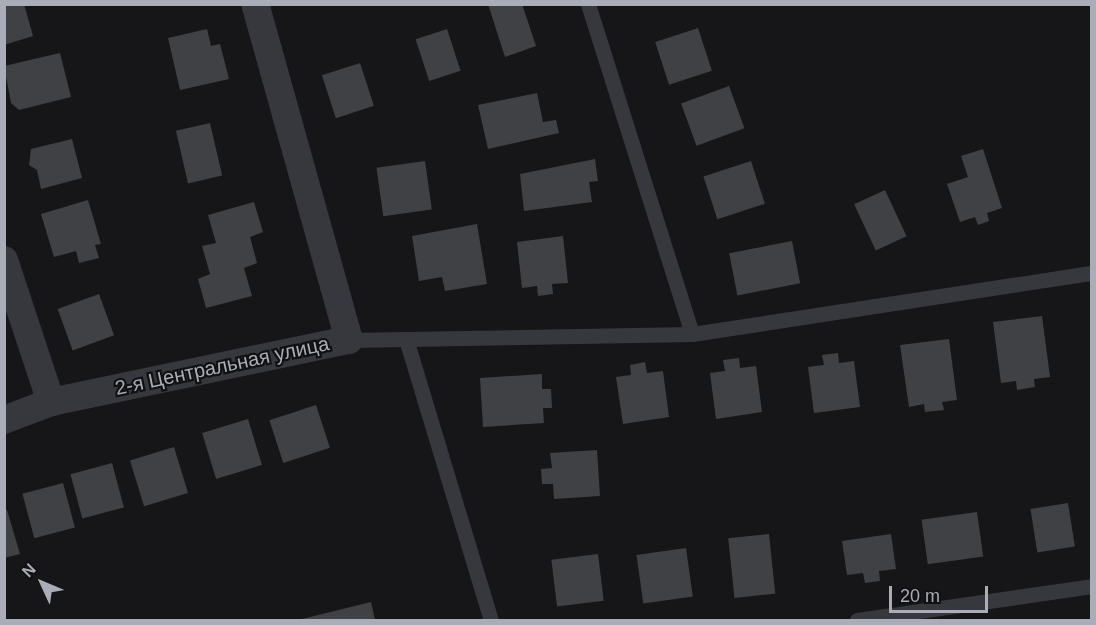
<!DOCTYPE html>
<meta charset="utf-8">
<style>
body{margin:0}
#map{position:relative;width:1096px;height:625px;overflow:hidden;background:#161618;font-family:Arial,sans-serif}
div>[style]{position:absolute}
.building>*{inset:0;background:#404145;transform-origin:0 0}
.lane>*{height:15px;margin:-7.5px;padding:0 7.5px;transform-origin:7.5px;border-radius:7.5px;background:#37383d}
.street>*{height:28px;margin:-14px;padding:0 14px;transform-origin:14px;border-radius:14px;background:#37383d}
span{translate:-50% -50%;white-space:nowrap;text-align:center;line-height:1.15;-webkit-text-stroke:4.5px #111113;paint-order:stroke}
.street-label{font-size:20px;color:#a8adb8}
.frame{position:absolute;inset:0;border:6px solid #a8adb8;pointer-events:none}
.north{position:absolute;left:12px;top:553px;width:60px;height:60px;-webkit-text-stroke:4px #111113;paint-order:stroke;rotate:314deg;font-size:16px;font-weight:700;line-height:24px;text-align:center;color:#a8adb8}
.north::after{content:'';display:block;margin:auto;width:21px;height:27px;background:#a8adb8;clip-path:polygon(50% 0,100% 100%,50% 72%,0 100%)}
.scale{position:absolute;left:889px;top:586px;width:99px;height:27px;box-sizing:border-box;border:3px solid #a8adb8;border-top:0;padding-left:8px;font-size:18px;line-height:21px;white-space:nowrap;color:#a8adb8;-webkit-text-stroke:4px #111113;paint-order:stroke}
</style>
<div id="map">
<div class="building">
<div style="clip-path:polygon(4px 4px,24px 4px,33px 36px,4px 45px)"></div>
<div style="clip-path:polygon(488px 4px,522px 4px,536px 46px,505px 57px)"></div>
<div style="left:698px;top:28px;width:45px;height:45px;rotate:72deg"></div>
<div style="clip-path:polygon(207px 29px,211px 46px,220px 44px,229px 79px,180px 90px,168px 38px)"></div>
<div style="left:447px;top:29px;width:44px;height:33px;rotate:72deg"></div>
<div style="clip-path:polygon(60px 53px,71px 97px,19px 110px,11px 103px,4px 66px)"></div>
<div style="left:360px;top:63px;width:45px;height:40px;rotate:72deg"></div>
<div style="left:729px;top:86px;width:45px;height:51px;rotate:70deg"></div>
<div style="clip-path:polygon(537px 93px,543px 122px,556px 120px,559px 133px,488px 149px,478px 105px)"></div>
<div style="left:210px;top:123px;width:54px;height:35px;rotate:77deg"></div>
<div style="clip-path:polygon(72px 139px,82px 178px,41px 189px,37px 170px,29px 165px,31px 149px)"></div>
<div style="clip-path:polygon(983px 149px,1002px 208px,987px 213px,989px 221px,978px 225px,975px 217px,960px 222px,947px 184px,968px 177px,961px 156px)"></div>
<div style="clip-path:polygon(595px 159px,598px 181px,589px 182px,592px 202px,524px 211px,520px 174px)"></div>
<div style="left:425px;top:161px;width:49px;height:49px;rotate:82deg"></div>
<div style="left:751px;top:161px;width:45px;height:50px;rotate:72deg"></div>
<div style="left:885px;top:190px;width:51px;height:34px;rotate:65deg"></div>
<div style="clip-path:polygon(88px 200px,101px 244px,95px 245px,99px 258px,79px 263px,76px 251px,54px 257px,41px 214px)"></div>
<div style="clip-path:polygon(254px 202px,263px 232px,250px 237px,257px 263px,244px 268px,252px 296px,206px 308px,198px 279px,210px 274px,202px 246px,216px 243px,208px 215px)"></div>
<div style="clip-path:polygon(477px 224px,487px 284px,445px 291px,442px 277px,419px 281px,412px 236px)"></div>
<div style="clip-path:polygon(563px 236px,568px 283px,552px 284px,553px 294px,538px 296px,537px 286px,522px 288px,517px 242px)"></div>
<div style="left:792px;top:241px;width:43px;height:64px;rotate:79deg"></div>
<div style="left:99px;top:294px;width:44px;height:44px;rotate:70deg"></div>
<div style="clip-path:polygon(1042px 316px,1050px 377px,1034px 379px,1035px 387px,1017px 390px,1016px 381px,1001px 383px,993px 322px)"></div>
<div style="clip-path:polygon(949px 339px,957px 400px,942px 402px,944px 410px,925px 412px,924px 404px,909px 407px,900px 345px)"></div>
<div style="clip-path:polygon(838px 353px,839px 363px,854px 361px,860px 407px,814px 413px,808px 367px,824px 365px,822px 355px)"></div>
<div style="clip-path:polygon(739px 358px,740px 368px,756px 366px,762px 412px,716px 419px,710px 373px,725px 371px,723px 360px)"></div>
<div style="clip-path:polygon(645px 362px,647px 373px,663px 371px,669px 417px,623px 424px,616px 377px,631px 375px,630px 365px)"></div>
<div style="clip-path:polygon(542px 374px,542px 389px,551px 389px,552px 408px,543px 408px,544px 423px,483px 427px,480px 378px)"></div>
<div style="left:316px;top:405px;width:45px;height:49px;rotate:72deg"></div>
<div style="left:248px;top:419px;width:48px;height:48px;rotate:73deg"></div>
<div style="left:174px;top:447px;width:48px;height:46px;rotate:73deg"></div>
<div style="clip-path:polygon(597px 450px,600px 496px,554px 499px,553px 484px,542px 484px,541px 469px,552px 468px,550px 453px)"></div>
<div style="left:112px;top:463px;width:46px;height:43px;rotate:75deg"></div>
<div style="left:63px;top:483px;width:46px;height:42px;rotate:75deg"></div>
<div style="left:1068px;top:503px;width:44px;height:38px;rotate:81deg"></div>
<div style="clip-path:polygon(7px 510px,20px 554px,4px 558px,4px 511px)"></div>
<div style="left:977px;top:512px;width:45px;height:56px;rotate:82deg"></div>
<div style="left:769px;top:534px;width:60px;height:41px;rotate:84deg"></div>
<div style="clip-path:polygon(891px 534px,896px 569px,879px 571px,880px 581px,865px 583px,863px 573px,847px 575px,842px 541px)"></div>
<div style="left:686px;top:548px;width:49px;height:50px;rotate:82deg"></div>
<div style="left:598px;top:554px;width:47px;height:47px;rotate:83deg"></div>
<div style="clip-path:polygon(371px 602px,375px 620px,298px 620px)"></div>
</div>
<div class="lane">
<div style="left:588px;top:4px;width:346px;rotate:72.5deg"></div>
<div style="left:406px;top:339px;width:294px;rotate:73.2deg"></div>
<div style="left:349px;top:340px;width:343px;rotate:-1deg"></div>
<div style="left:692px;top:334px;width:405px;rotate:-8.7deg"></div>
<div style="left:857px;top:620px;width:237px;rotate:-8.2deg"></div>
</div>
<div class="street">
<div style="left:4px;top:260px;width:150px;rotate:71.7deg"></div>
<div style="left:4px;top:420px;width:50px;rotate:-21deg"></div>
<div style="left:51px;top:402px;width:304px;rotate:-11.8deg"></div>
<div style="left:349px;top:340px;width:349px;rotate:-105.6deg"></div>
</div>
<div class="street-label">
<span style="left:222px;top:366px;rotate:-12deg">2-я Центральная улица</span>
</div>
<div class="frame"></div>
<div class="north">N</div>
<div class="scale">20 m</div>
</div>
